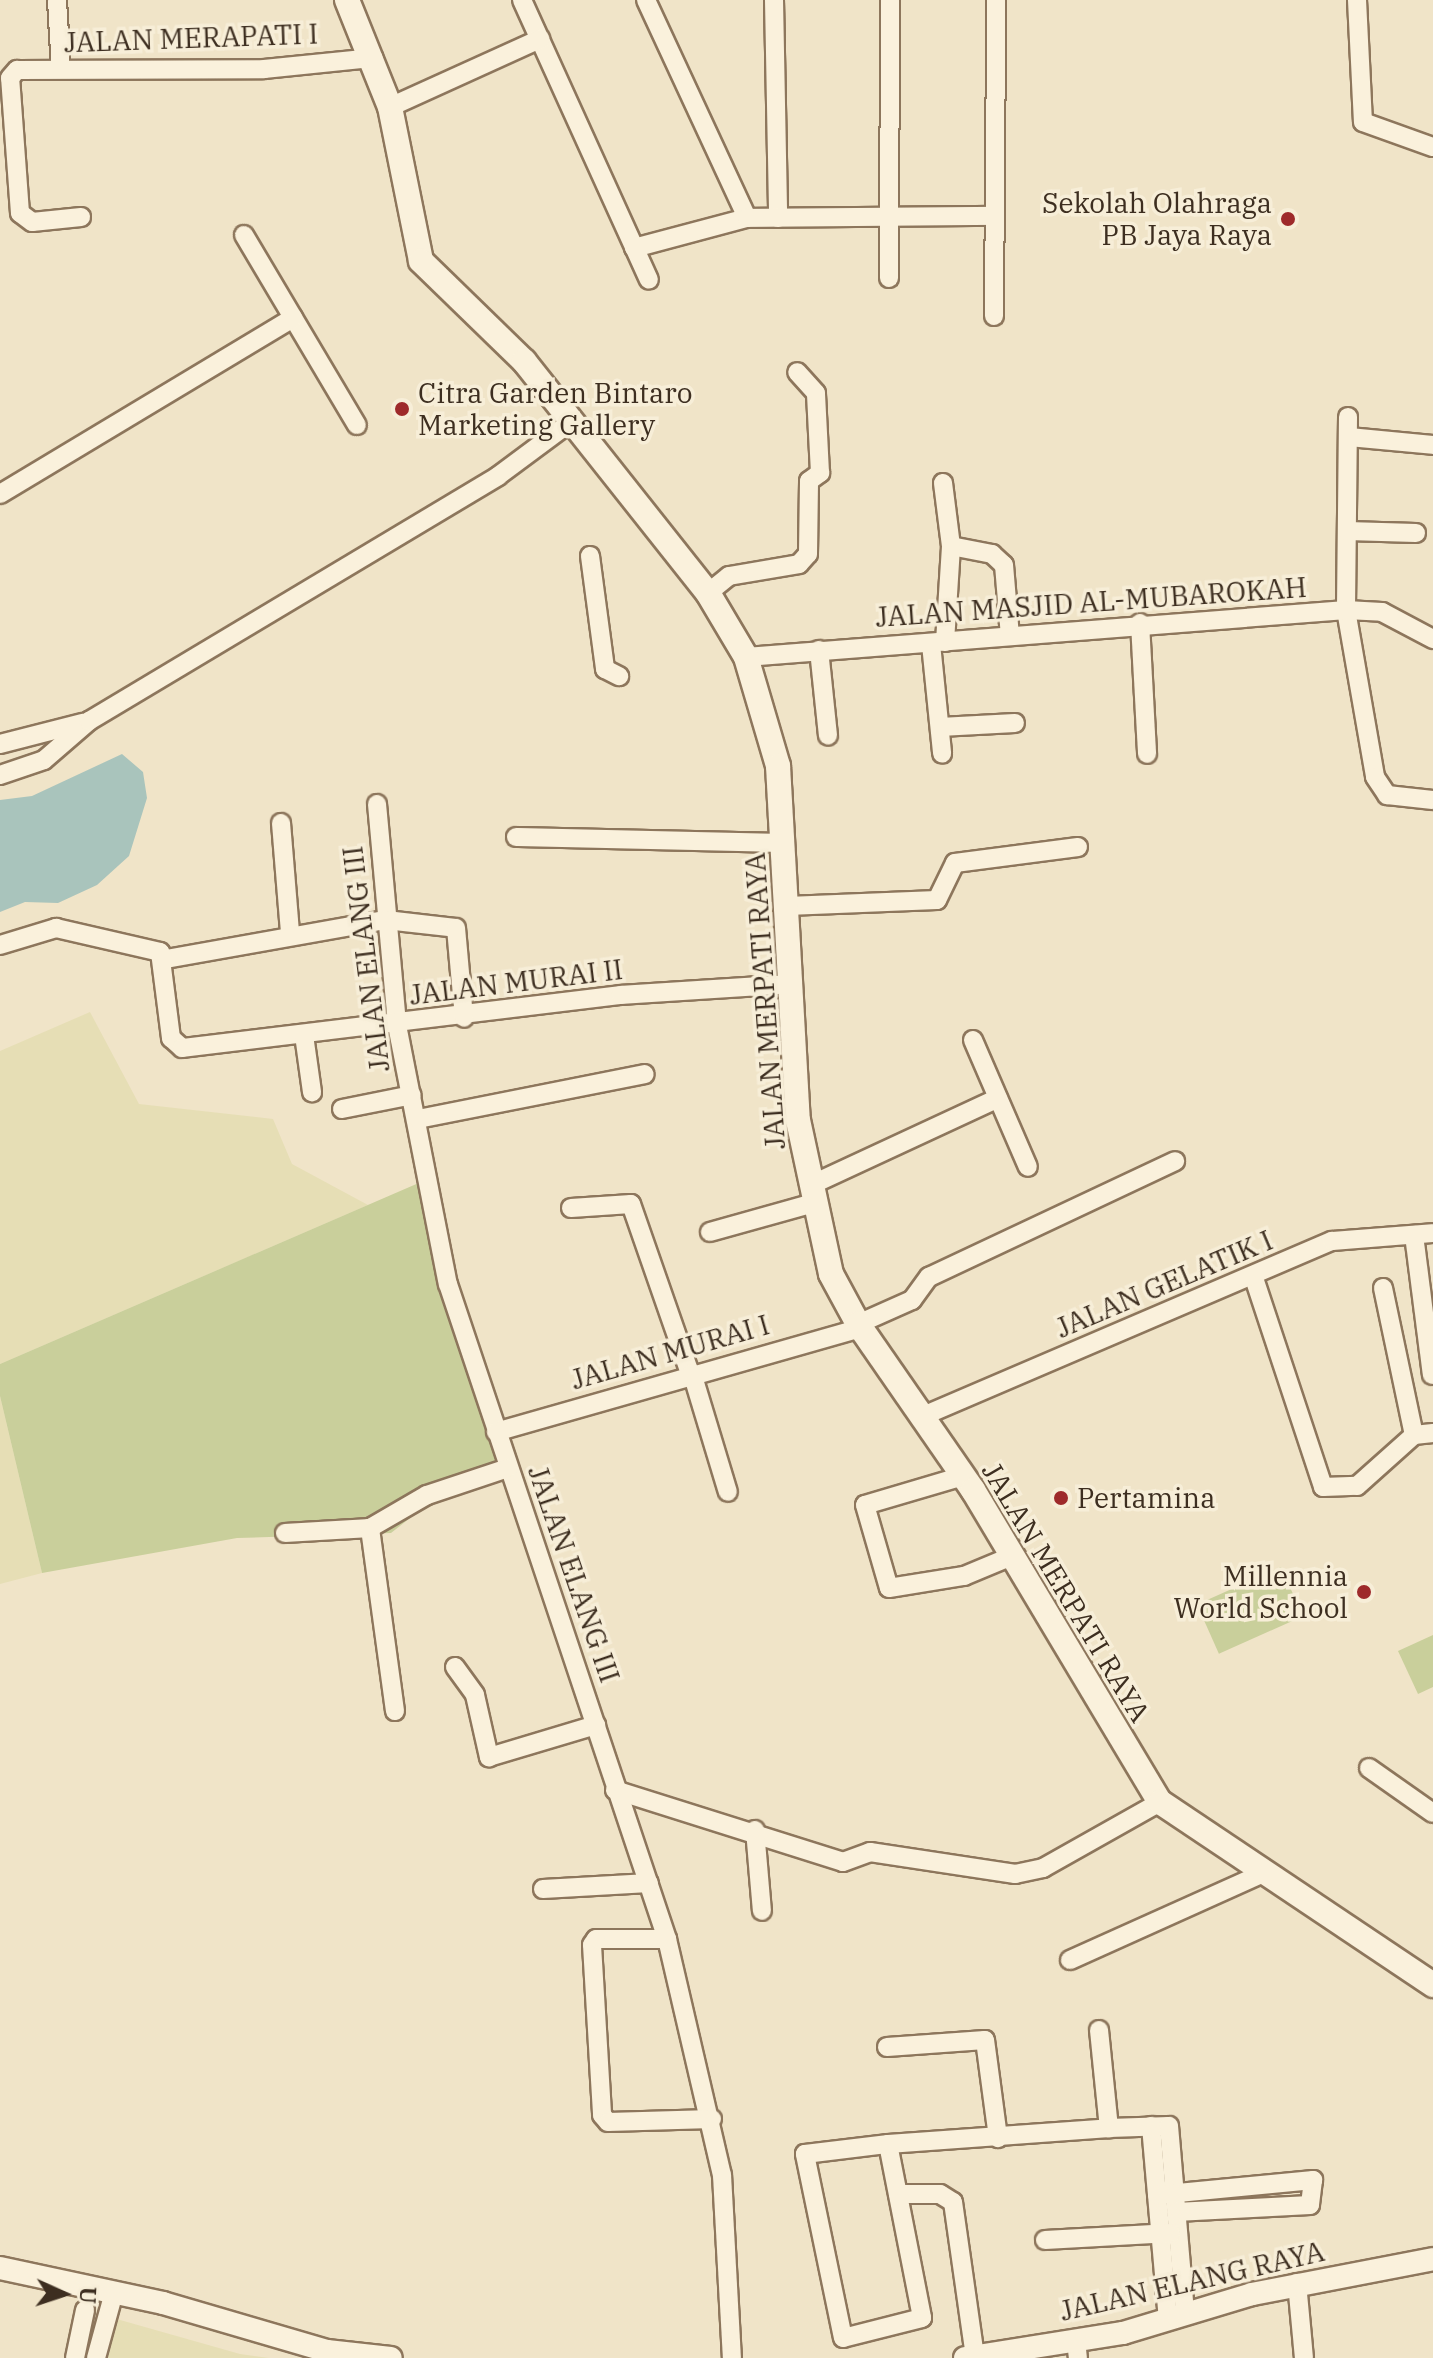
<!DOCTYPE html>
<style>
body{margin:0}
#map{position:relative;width:1433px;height:2358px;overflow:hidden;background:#f0e4c8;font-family:"IBM Plex Serif",serif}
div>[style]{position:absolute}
.farmland>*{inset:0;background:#e6deb5}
.green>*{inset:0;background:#c9cf9b;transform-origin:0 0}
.water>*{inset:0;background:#a9c4bc}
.roads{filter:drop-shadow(2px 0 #8d765c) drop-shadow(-2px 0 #8d765c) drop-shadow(0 2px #8d765c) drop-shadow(0 -2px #8d765c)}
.minor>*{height:18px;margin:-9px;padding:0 9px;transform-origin:9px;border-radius:9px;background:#faf1dc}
.tertiary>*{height:22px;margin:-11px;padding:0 11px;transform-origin:11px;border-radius:11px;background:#faf1dc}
.secondary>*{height:24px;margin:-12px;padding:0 12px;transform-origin:12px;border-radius:12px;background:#faf1dc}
.dots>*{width:22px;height:22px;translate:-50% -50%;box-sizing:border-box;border:4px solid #f7eed8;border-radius:50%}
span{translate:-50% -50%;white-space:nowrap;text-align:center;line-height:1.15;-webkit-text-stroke:7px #f7eed8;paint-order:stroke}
.street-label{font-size:28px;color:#3d2e20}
.poi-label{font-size:28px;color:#3d2e20}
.right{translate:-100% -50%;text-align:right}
.left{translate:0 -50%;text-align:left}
.north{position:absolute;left:24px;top:2254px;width:80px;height:80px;-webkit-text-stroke:6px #f7eed8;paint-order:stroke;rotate:93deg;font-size:22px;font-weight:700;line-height:32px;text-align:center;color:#3d2e20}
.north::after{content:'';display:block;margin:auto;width:28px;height:36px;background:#3d2e20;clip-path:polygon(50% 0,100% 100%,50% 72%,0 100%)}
</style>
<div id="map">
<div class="farmland">
<div style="clip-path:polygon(90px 1012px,139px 1104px,273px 1119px,292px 1164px,368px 1205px,0 1364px,0 1051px)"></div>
<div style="clip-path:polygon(0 1396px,42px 1573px,0 1584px)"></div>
<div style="clip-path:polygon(99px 2314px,240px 2354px,269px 2358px,91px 2358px)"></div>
</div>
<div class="green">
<div style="clip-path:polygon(421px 1182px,503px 1466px,443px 1492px,391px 1533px,237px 1538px,42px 1573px,0 1396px,0 1364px)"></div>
<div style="left:1281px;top:1567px;width:54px;height:92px;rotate:66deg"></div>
<div style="clip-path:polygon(1433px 1635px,1433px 1687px,1418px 1694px,1398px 1651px)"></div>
</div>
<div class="water">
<div style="clip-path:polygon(122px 754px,143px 772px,147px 798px,129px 856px,97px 885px,58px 903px,25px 902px,0 912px,0 800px,32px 796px)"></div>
</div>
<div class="roads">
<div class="minor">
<div style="left:57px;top:0;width:69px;rotate:86.7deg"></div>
<div style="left:522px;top:0;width:307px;rotate:65.6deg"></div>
<div style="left:646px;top:0;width:240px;rotate:65.1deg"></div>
<div style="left:774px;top:0;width:218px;rotate:88.9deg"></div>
<div style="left:1357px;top:0;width:122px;rotate:87.2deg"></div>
<div style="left:1363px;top:122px;width:74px;rotate:19.7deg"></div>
<div style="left:390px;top:107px;width:165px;rotate:-24.4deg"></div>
<div style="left:81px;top:217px;width:49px;rotate:174.2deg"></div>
<div style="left:32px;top:222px;width:15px;rotate:-143deg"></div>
<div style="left:20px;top:213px;width:135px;rotate:-94.2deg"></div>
<div style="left:10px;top:78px;width:11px;rotate:-49deg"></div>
<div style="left:17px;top:70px;width:247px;rotate:-0.2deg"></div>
<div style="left:264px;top:69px;width:110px;rotate:-5.8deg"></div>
<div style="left:244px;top:235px;width:221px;rotate:59.3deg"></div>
<div style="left:634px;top:248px;width:117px;rotate:-14.9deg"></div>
<div style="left:747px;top:218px;width:248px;rotate:-0.5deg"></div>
<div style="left:889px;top:278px;width:278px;rotate:-89.8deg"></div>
<div style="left:994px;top:316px;width:316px;rotate:-89.6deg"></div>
<div style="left:1348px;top:417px;width:193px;rotate:90.6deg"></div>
<div style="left:1346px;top:610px;width:169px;rotate:80.1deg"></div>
<div style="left:1375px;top:777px;width:22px;rotate:56deg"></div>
<div style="left:1387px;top:795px;width:46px;rotate:6.2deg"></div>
<div style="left:1349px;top:437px;width:84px;rotate:5.4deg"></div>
<div style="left:943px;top:483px;width:64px;rotate:82.8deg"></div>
<div style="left:951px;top:546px;width:42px;rotate:11deg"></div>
<div style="left:992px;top:554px;width:16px;rotate:43deg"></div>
<div style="left:1004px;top:565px;width:71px;rotate:85.2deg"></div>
<div style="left:0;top:494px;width:342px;rotate:-31deg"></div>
<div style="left:1347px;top:531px;width:69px;rotate:1.7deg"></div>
<div style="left:590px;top:556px;width:114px;rotate:82.4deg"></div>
<div style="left:605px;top:669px;width:16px;rotate:27deg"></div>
<div style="left:708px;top:593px;width:27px;rotate:-39deg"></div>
<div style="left:729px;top:576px;width:71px;rotate:-9.7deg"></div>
<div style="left:799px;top:564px;width:13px;rotate:-48deg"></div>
<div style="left:808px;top:554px;width:73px;rotate:-89.2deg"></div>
<div style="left:809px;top:481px;width:14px;rotate:-36deg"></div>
<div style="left:820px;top:473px;width:80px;rotate:-92.9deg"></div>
<div style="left:816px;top:393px;width:28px;rotate:-132deg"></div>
<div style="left:1140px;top:623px;width:131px;rotate:86.9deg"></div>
<div style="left:945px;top:642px;width:96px;rotate:-86.4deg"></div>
<div style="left:931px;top:644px;width:110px;rotate:84.2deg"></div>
<div style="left:819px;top:650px;width:86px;rotate:84deg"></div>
<div style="left:746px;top:657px;width:602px;rotate:-4.48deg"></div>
<div style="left:1346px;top:610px;width:36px;rotate:3deg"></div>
<div style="left:1382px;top:612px;width:58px;rotate:27.9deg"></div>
<div style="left:940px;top:727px;width:75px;rotate:-3.1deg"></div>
<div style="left:0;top:744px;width:85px;rotate:-14.4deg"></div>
<div style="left:0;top:775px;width:46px;rotate:-18.8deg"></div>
<div style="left:44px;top:760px;width:60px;rotate:-40.9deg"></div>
<div style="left:89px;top:721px;width:477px;rotate:-30.9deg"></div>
<div style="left:498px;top:476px;width:92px;rotate:-36.6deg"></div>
<div style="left:377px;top:804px;width:222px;rotate:84.8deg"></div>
<div style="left:397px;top:1025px;width:264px;rotate:78.9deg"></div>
<div style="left:448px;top:1284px;width:691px;rotate:71.51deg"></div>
<div style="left:667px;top:1939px;width:242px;rotate:76.9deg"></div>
<div style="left:722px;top:2175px;width:183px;rotate:86.9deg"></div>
<div style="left:281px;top:823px;width:110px;rotate:85.3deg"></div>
<div style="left:516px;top:837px;width:269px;rotate:1.3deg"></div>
<div style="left:787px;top:906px;width:150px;rotate:-2.3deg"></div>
<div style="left:937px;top:900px;width:41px;rotate:-64.1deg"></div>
<div style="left:955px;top:863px;width:124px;rotate:-7.4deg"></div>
<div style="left:0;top:945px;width:59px;rotate:-16.9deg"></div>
<div style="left:56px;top:928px;width:107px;rotate:13deg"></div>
<div style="left:160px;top:952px;width:87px;rotate:82.7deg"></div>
<div style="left:171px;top:1038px;width:15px;rotate:42deg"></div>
<div style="left:182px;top:1048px;width:442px;rotate:-6.9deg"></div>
<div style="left:621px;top:995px;width:170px;rotate:-3.7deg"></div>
<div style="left:166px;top:959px;width:223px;rotate:-10.1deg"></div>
<div style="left:386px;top:920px;width:70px;rotate:6.5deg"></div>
<div style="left:456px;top:928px;width:90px;rotate:84.9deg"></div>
<div style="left:304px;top:1035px;width:58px;rotate:82deg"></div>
<div style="left:973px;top:1040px;width:138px;rotate:66.6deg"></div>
<div style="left:342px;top:1109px;width:71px;rotate:-11.3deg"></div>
<div style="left:418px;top:1119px;width:231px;rotate:-11.2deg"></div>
<div style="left:811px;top:1185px;width:206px;rotate:-24.9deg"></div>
<div style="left:571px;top:1208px;width:60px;rotate:-3.8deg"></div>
<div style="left:631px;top:1204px;width:179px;rotate:70.8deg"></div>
<div style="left:710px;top:1232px;width:108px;rotate:-15.6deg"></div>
<div style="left:1414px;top:1235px;width:141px;rotate:82.7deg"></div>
<div style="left:1254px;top:1278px;width:220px;rotate:71.7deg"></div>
<div style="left:1323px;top:1487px;width:34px;rotate:-2deg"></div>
<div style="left:1357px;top:1486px;width:76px;rotate:-41.8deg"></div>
<div style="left:1414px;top:1435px;width:19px;rotate:-6deg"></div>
<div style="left:1383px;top:1288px;width:150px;rotate:78.1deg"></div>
<div style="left:858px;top:1324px;width:59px;rotate:-24deg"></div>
<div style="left:912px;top:1300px;width:29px;rotate:-54deg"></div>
<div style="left:929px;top:1277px;width:272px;rotate:-25.2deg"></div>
<div style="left:692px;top:1373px;width:124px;rotate:73.2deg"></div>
<div style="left:923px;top:1416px;width:445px;rotate:-23.2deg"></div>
<div style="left:1332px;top:1241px;width:101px;rotate:-4.5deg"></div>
<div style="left:496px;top:1432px;width:380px;rotate:-15.9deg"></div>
<div style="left:963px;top:1476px;width:102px;rotate:163.5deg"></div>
<div style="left:865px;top:1505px;width:86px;rotate:73.9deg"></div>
<div style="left:889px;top:1588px;width:76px;rotate:-9.1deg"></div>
<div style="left:964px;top:1576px;width:52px;rotate:-22.6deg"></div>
<div style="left:285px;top:1533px;width:85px;rotate:-3.4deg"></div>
<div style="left:455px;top:1667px;width:34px;rotate:54deg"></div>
<div style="left:475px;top:1695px;width:64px;rotate:77.3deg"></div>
<div style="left:489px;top:1757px;width:112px;rotate:-16.7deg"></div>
<div style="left:395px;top:1711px;width:185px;rotate:-97.8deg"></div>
<div style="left:370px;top:1528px;width:66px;rotate:-30.1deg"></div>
<div style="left:427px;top:1495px;width:85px;rotate:-18.4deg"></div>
<div style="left:1369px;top:1768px;width:78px;rotate:35.1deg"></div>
<div style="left:615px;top:1790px;width:239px;rotate:17.5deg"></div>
<div style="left:843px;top:1862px;width:29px;rotate:-20deg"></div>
<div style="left:870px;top:1852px;width:147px;rotate:8.6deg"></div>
<div style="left:1015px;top:1874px;width:29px;rotate:-12deg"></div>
<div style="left:1043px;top:1868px;width:134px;rotate:-29.4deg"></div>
<div style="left:755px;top:1830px;width:81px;rotate:85.1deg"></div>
<div style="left:543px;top:1889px;width:106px;rotate:-3.2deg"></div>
<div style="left:667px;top:1939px;width:71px;rotate:180deg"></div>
<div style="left:596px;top:1939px;width:7px;rotate:124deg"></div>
<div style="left:592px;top:1945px;width:170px;rotate:86.6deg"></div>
<div style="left:602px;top:2115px;width:9px;rotate:49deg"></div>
<div style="left:608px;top:2122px;width:104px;rotate:-1.7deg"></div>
<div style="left:1070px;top:1960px;width:209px;rotate:-24.2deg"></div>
<div style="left:1099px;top:2030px;width:99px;rotate:84.2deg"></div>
<div style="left:887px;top:2047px;width:98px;rotate:-4.1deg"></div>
<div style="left:985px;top:2040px;width:99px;rotate:82.4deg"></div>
<div style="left:1151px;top:2126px;width:195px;rotate:85deg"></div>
<div style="left:888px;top:2144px;width:177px;rotate:78.9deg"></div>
<div style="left:922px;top:2318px;width:81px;rotate:165.8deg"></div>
<div style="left:843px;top:2338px;width:188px;rotate:-101.7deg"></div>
<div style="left:805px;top:2154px;width:84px;rotate:-6.9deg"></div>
<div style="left:888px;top:2144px;width:222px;rotate:-4.1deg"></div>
<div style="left:1109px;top:2128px;width:60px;rotate:-1.9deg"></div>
<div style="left:1169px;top:2126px;width:189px;rotate:85.1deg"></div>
<div style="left:898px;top:2194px;width:42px"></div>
<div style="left:940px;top:2194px;width:15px;rotate:32deg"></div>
<div style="left:953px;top:2202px;width:156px;rotate:81.9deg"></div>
<div style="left:1157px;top:2195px;width:157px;rotate:-5.5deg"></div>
<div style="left:1313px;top:2180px;width:25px;rotate:97deg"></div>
<div style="left:1310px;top:2205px;width:134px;rotate:177deg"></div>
<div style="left:1045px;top:2240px;width:126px;rotate:-3.2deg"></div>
<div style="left:1297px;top:2283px;width:75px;rotate:84.7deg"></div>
<div style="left:1076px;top:2340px;width:18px;rotate:84deg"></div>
<div style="left:75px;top:2358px;width:49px;rotate:-78.2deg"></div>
<div style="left:96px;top:2358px;width:68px;rotate:-74.7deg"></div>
</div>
<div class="tertiary">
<div style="left:0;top:2268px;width:167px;rotate:12.1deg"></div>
<div style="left:163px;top:2303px;width:171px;rotate:16.3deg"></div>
<div style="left:327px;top:2351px;width:64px;rotate:6.2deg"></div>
<div style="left:965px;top:2358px;width:160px;rotate:-9deg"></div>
<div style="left:1123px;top:2333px;width:135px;rotate:-16.8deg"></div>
<div style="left:1252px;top:2294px;width:184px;rotate:-10.9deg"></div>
</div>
<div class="secondary">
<div style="left:347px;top:0;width:115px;rotate:68.1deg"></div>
<div style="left:390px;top:107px;width:157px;rotate:78.6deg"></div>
<div style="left:421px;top:261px;width:144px;rotate:44.2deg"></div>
<div style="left:524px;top:361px;width:296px;rotate:51.6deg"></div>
<div style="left:708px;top:593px;width:74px;rotate:59.3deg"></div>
<div style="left:746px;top:657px;width:114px;rotate:73.6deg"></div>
<div style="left:778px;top:766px;width:355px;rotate:86.8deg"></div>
<div style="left:798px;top:1120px;width:157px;rotate:77.9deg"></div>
<div style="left:831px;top:1274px;width:57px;rotate:61.6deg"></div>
<div style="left:858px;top:1324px;width:202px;rotate:55.3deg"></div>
<div style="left:973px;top:1490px;width:364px;rotate:59.1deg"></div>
<div style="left:1160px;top:1802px;width:329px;rotate:33.8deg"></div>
</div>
</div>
<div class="dots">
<div style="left:1288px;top:219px;background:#9e2a2b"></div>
<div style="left:402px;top:409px;background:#9e2a2b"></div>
<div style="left:1061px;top:1498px;background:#9e2a2b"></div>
<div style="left:1364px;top:1592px;background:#9e2a2b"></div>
</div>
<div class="street-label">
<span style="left:191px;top:38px;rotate:-2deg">JALAN MERAPATI I</span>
<span style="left:1091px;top:602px;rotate:-4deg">JALAN MASJID AL-MUBAROKAH</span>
<span style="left:366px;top:959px;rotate:-97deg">JALAN ELANG III</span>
<span style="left:516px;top:982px;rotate:-7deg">JALAN MURAI II</span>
<span style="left:765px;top:1001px;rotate:-94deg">JALAN MERPATI RAYA</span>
<span style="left:1164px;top:1284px;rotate:-23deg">JALAN GELATIK I</span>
<span style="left:670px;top:1352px;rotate:-16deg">JALAN MURAI I</span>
<span style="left:574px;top:1574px;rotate:71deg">JALAN ELANG III</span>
<span style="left:1066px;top:1592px;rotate:59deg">JALAN MERPATI RAYA</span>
<span style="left:1192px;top:2281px;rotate:-13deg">JALAN ELANG RAYA</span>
</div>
<div class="poi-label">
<span class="right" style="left:1272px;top:219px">Sekolah Olahraga<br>PB Jaya Raya</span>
<span class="left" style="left:418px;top:409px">Citra Garden Bintaro<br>Marketing Gallery</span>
<span class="left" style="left:1077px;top:1498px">Pertamina</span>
<span class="right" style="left:1348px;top:1592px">Millennia<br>World School</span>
</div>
<div class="north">U</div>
</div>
